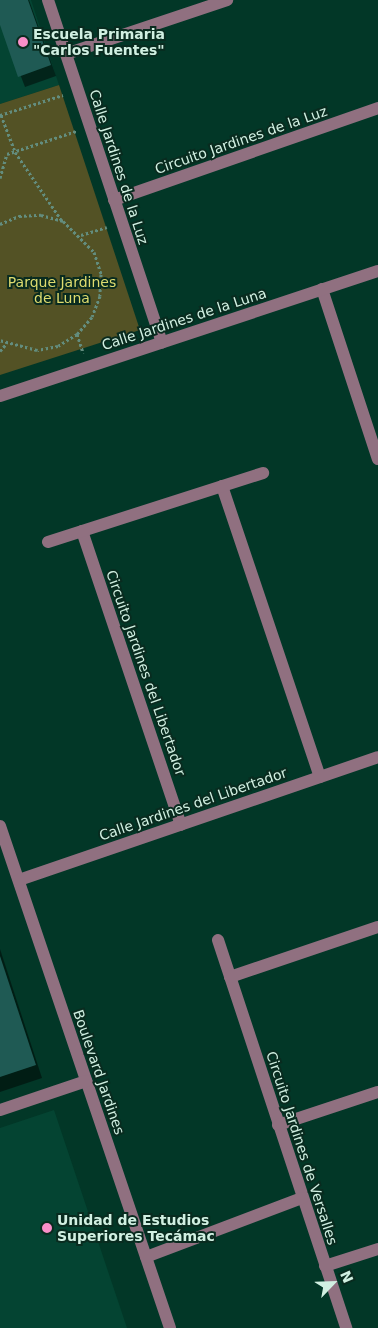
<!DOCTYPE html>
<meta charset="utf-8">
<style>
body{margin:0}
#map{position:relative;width:378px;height:1328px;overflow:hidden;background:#023727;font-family:"DejaVu Sans",sans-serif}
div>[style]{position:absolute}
.built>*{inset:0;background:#044432}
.green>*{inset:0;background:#535225}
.shadow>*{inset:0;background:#0007}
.building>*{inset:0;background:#1f5a54}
.path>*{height:3px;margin-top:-1.5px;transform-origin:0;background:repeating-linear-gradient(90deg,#638d7e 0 2.5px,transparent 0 5px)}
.minor>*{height:12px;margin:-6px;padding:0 6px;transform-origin:6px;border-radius:6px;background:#907080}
.dots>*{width:14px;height:14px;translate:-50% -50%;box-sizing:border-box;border:2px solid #092b1f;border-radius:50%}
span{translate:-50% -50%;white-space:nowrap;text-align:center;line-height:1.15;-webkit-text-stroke:4px #092b1f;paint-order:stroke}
.poi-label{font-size:14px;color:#d1f0e2;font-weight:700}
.left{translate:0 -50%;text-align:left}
.street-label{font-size:14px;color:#d1f0e2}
.park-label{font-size:14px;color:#dedb6f}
.north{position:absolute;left:308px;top:1258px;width:50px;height:50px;-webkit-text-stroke:4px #092b1f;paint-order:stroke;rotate:66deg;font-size:14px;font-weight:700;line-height:20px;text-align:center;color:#d1f0e2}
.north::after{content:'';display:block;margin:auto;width:18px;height:22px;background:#d1f0e2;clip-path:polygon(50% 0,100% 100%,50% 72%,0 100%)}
</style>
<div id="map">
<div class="built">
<div style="clip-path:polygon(0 0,31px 0,59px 85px,0 104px)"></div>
<div style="clip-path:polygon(54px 1110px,127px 1328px,0 1328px,0 1128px)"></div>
</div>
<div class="green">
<div style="clip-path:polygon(59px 85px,140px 330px,0 375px,0 104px)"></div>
</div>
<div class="shadow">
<div style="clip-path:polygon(0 0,29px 0,56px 76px,25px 87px,0 22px)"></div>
<div style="clip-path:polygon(0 949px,42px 1078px,0 1092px)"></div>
</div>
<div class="building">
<div style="clip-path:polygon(0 0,28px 0,51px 65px,18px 77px,0 25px)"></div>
<div style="clip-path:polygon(0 956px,36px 1065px,0 1077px)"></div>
</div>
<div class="path">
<div style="left:0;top:115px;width:66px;rotate:-17.6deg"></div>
<div style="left:1px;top:115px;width:40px;rotate:69deg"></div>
<div style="left:15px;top:152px;width:83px;rotate:55.7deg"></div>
<div style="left:0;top:178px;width:25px;rotate:-74deg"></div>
<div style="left:7px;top:154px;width:73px;rotate:-18.4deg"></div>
<div style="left:0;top:224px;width:21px;rotate:-23deg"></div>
<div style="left:19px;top:216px;width:22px;rotate:-3deg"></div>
<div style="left:41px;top:215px;width:23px;rotate:15deg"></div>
<div style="left:63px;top:221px;width:44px;rotate:45deg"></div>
<div style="left:94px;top:252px;width:23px;rotate:72deg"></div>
<div style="left:101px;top:274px;width:22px;rotate:93deg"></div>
<div style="left:100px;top:296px;width:22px;rotate:111deg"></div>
<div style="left:92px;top:317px;width:23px;rotate:131deg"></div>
<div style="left:77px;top:334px;width:22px;rotate:148deg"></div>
<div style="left:58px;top:346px;width:21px;rotate:169deg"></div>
<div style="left:37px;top:350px;width:38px;rotate:-165deg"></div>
<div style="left:81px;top:235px;width:27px;rotate:-17deg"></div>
<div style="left:77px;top:334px;width:20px;rotate:72deg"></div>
<div style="left:0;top:351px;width:9px;rotate:-49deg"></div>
</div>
<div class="minor">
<div style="left:48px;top:0;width:361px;rotate:71.6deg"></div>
<div style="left:66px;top:54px;width:170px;rotate:-18.5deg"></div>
<div style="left:114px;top:200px;width:280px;rotate:-19.2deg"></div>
<div style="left:322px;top:289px;width:179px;rotate:71.8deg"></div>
<div style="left:0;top:396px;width:398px;rotate:-18.3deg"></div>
<div style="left:222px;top:486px;width:307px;rotate:71.4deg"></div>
<div style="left:82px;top:531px;width:310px;rotate:71.4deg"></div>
<div style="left:48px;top:542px;width:226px;rotate:-17.8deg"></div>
<div style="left:0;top:826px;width:530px;rotate:71.29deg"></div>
<div style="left:19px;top:880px;width:379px;rotate:-18.9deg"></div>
<div style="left:218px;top:940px;width:409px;rotate:71.7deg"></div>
<div style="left:230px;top:977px;width:156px;rotate:-18.7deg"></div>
<div style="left:0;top:1110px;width:91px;rotate:-18.6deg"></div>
<div style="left:278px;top:1125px;width:105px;rotate:-18.3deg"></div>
<div style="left:146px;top:1257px;width:167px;rotate:-20.7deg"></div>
<div style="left:325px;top:1266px;width:56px;rotate:-17.8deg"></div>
</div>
<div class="dots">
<div style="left:23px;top:42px;background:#f98fc9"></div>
<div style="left:47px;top:1228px;background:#f98fc9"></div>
</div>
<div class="poi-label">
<span class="left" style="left:33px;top:42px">Escuela Primaria<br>"Carlos Fuentes"</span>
<span class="left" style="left:57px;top:1228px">Unidad de Estudios<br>Superiores Tecámac</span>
</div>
<div class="street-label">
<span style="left:241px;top:140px;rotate:-19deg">Circuito Jardines de la Luz</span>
<span style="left:119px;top:167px;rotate:72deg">Calle Jardines de la Luz</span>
<span style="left:184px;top:319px;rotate:-18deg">Calle Jardines de la Luna</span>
<span style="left:146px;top:673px;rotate:71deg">Circuito Jardines del Libertador</span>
<span style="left:193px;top:804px;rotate:-19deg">Calle Jardines del Libertador</span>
<span style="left:99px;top:1072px;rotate:71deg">Boulevard Jardines</span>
<span style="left:302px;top:1148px;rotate:72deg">Circuito Jardines de Versalles</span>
</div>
<div class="park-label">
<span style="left:62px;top:290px">Parque Jardines<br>de Luna</span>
</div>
<div class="north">N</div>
</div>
